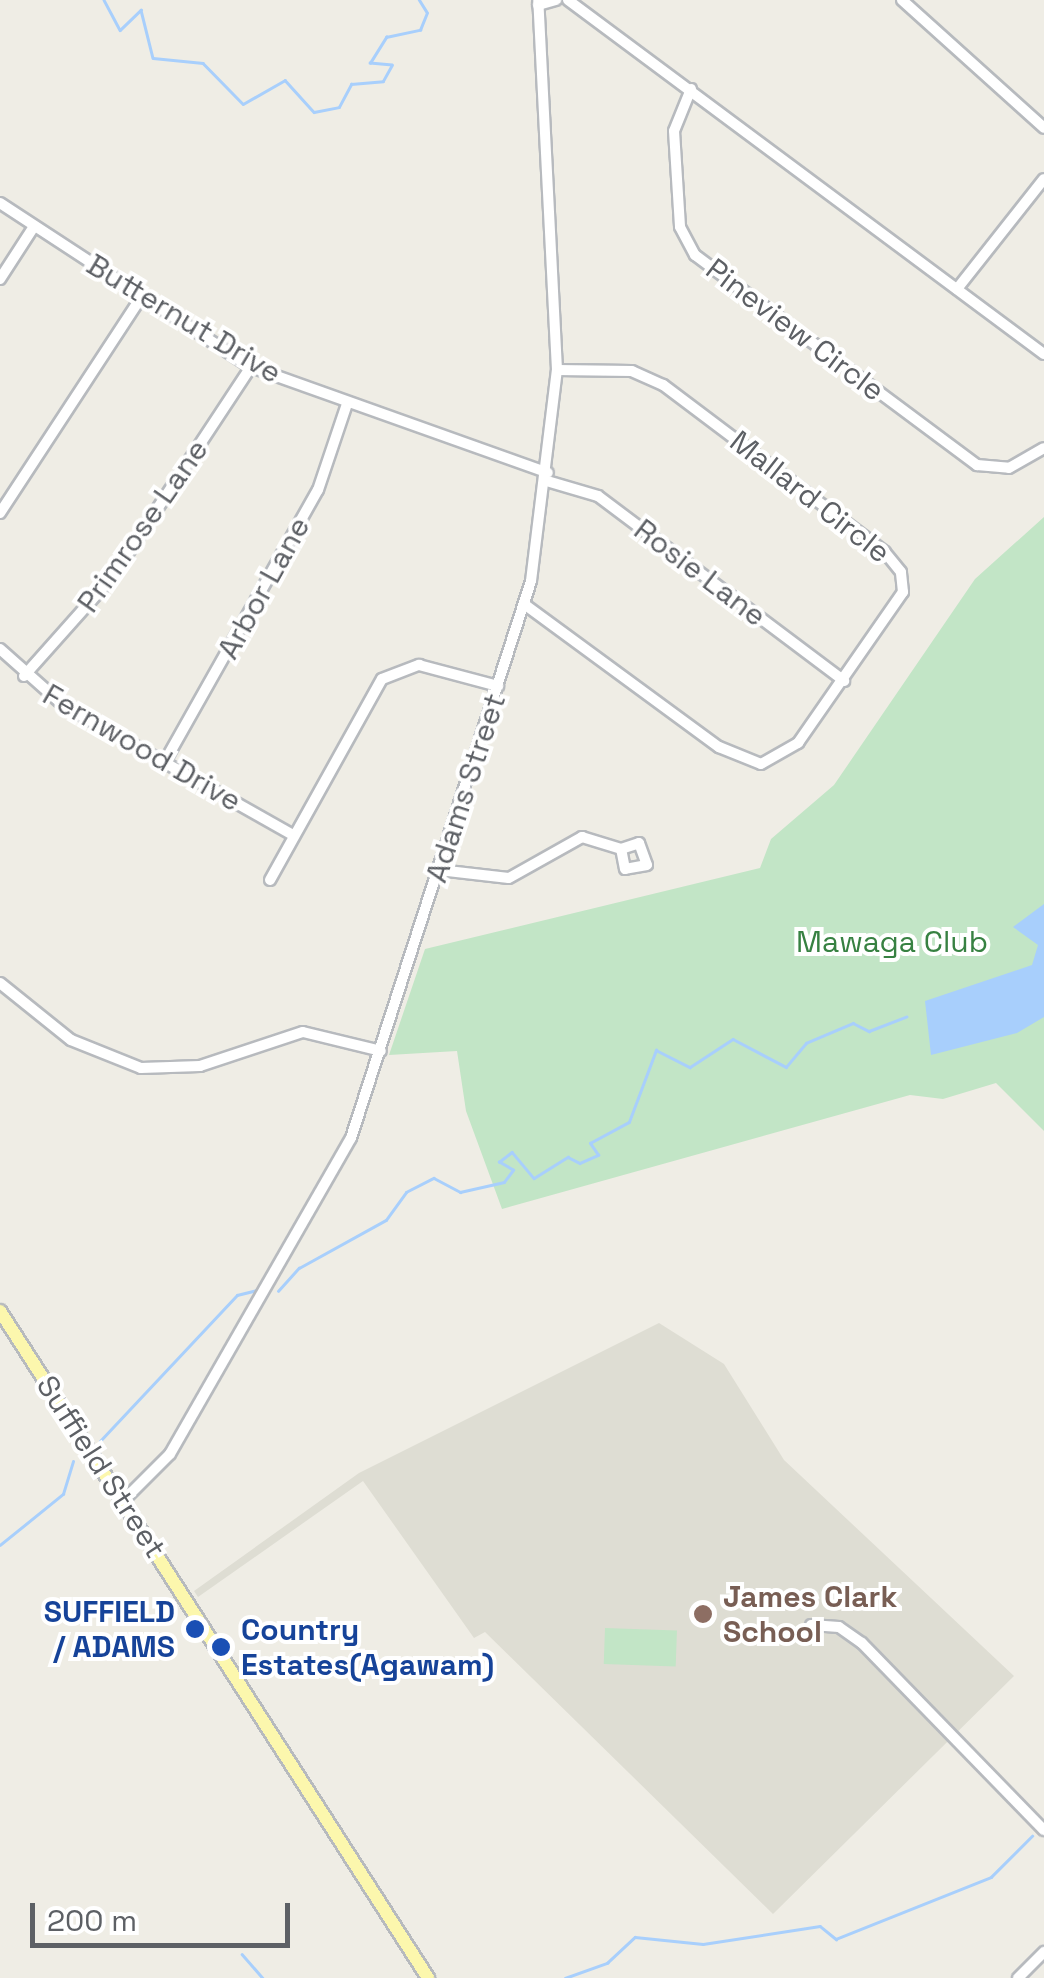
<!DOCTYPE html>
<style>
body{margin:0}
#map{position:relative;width:1044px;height:1978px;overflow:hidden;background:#efede5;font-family:"Space Grotesk",sans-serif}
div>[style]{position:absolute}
.education>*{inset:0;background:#deddd3}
.green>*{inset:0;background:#c2e5c6;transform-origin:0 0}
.water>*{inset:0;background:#a8cffc}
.stream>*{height:2.5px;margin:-1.25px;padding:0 1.25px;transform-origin:1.25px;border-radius:1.25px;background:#a8cffc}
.roads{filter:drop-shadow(2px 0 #b7babe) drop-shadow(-2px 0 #b7babe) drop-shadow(0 2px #b7babe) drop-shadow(0 -2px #b7babe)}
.minor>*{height:10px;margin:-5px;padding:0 5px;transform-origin:5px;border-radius:5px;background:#fff}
.major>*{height:12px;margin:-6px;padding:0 6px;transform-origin:6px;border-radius:6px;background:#fcf7ad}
.dots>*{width:28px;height:28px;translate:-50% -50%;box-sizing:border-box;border:5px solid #fff;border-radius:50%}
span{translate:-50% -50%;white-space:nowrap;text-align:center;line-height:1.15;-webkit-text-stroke:8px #fff;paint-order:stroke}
.street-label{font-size:30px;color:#5d6065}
.park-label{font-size:30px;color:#378142}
.education-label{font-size:30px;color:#785e54;font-weight:700}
.left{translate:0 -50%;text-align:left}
.transit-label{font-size:30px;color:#164399;font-weight:700}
.right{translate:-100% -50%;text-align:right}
.scale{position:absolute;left:30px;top:1903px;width:260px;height:45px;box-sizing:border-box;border:5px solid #5d6065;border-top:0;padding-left:12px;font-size:30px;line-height:35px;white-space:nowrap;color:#5d6065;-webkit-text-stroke:8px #fff;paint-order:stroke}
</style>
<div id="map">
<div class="education">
<div style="clip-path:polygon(659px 1323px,724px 1364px,784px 1460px,1014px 1676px,773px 1914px,485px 1632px,474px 1638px,363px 1481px,198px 1597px,194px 1591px,359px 1473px)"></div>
</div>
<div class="green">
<div style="clip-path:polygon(1044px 517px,1044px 1131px,996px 1083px,943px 1099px,910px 1095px,502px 1209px,466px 1111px,457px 1051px,389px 1055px,425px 949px,760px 868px,771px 839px,834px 785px,975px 579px)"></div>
<div style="left:605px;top:1628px;width:72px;height:36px;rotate:2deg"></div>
</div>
<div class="water">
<div style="clip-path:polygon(1044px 904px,1044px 1017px,1017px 1033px,931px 1055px,925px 1001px,1032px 965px,1038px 945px,1013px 927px)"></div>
</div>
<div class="stream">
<div style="left:104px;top:0;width:34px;rotate:62deg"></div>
<div style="left:120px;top:30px;width:29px;rotate:-44deg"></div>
<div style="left:141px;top:10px;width:49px;rotate:76deg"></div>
<div style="left:153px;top:58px;width:50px;rotate:5.7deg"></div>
<div style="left:203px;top:63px;width:57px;rotate:45.7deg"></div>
<div style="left:243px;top:104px;width:48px;rotate:-29.7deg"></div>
<div style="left:285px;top:80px;width:43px;rotate:47.8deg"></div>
<div style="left:314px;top:112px;width:25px;rotate:-11deg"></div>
<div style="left:339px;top:107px;width:26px;rotate:-62deg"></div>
<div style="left:351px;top:84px;width:32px;rotate:-5deg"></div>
<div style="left:383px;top:81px;width:18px;rotate:-61deg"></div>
<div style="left:392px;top:65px;width:22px;rotate:-175deg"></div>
<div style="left:370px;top:63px;width:31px;rotate:-58deg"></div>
<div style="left:386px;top:37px;width:35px;rotate:-12deg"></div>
<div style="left:420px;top:30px;width:18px;rotate:-68deg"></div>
<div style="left:427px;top:13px;width:15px;rotate:-122deg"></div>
<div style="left:278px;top:1291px;width:31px;rotate:-48deg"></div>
<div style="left:299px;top:1268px;width:99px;rotate:-28.9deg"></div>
<div style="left:386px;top:1220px;width:34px;rotate:-54deg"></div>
<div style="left:406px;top:1192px;width:31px;rotate:-27deg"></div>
<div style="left:434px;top:1178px;width:30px;rotate:28deg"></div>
<div style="left:460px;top:1192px;width:45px;rotate:-12.8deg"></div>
<div style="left:504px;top:1182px;width:15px;rotate:-53deg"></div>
<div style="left:513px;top:1170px;width:16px;rotate:-150deg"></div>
<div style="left:499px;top:1162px;width:16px;rotate:-38deg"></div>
<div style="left:512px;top:1152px;width:34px;rotate:50deg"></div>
<div style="left:534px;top:1178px;width:40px;rotate:-32deg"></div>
<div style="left:568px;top:1157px;width:13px;rotate:27deg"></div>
<div style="left:580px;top:1163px;width:20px;rotate:-24deg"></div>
<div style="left:598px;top:1155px;width:14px;rotate:-124deg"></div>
<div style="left:590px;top:1143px;width:44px;rotate:-28.3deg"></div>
<div style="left:629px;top:1122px;width:77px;rotate:-69.4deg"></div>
<div style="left:656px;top:1050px;width:38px;rotate:27deg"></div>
<div style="left:690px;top:1067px;width:51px;rotate:-33.1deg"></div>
<div style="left:733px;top:1039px;width:60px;rotate:27.8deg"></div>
<div style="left:786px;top:1067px;width:31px;rotate:-50deg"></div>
<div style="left:806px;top:1043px;width:51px;rotate:-23.1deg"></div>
<div style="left:853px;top:1023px;width:18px;rotate:27deg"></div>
<div style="left:869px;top:1031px;width:40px;rotate:-21deg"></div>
<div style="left:100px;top:1441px;width:200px;rotate:-46.8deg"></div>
<div style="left:237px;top:1295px;width:21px;rotate:-14deg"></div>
<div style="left:0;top:1545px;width:81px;rotate:-39deg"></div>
<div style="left:63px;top:1494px;width:34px;rotate:-73deg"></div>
<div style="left:242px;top:1954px;width:32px;rotate:49deg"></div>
<div style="left:565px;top:1978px;width:45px;rotate:-19.7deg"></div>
<div style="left:607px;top:1963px;width:38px;rotate:-43deg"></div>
<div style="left:635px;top:1937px;width:68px;rotate:5.9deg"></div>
<div style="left:703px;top:1944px;width:118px;rotate:-8.7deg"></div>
<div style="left:820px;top:1926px;width:21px;rotate:39deg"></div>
<div style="left:836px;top:1939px;width:167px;rotate:-21.8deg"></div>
<div style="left:991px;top:1877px;width:58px;rotate:-45deg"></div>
</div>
<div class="roads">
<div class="minor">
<div style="left:568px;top:0;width:593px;rotate:36.64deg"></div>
<div style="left:902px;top:0;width:191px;rotate:42deg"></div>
<div style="left:538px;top:5px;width:19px;rotate:-16deg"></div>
<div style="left:691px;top:89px;width:45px;rotate:112deg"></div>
<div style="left:674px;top:131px;width:96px;rotate:86.4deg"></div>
<div style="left:680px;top:227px;width:32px;rotate:62deg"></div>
<div style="left:695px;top:255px;width:352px;rotate:36.7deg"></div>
<div style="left:977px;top:465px;width:32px;rotate:5deg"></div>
<div style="left:1009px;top:468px;width:40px;rotate:-29.7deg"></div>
<div style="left:0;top:203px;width:300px;rotate:33.2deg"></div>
<div style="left:251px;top:367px;width:315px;rotate:19.6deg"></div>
<div style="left:0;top:279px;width:61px;rotate:-57.1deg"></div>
<div style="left:957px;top:289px;width:140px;rotate:-51.7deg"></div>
<div style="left:547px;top:481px;width:53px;rotate:16.4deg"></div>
<div style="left:598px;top:496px;width:308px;rotate:36.9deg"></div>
<div style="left:0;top:513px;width:259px;rotate:-56.8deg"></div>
<div style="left:524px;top:604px;width:242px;rotate:36.3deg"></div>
<div style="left:719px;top:747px;width:45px;rotate:22deg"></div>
<div style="left:761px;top:764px;width:43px;rotate:-29.6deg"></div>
<div style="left:798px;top:743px;width:184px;rotate:-55.2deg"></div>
<div style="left:903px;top:592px;width:20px;rotate:-96deg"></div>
<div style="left:901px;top:572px;width:26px;rotate:-129deg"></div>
<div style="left:885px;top:552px;width:278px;rotate:-143deg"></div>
<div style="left:663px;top:385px;width:34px;rotate:-156deg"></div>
<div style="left:632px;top:371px;width:75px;rotate:-179.2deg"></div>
<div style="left:0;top:649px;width:84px;rotate:41.6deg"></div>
<div style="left:63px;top:705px;width:264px;rotate:29.5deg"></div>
<div style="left:24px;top:676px;width:134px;rotate:-48.3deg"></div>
<div style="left:113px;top:576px;width:250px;rotate:-56.6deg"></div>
<div style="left:164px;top:763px;width:313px;rotate:-60.6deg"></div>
<div style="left:318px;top:490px;width:91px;rotate:-71.4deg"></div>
<div style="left:439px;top:870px;width:70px;rotate:6.5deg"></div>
<div style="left:509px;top:878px;width:84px;rotate:-29.3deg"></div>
<div style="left:582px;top:837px;width:41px;rotate:17.1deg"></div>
<div style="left:621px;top:849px;width:19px;rotate:-18deg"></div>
<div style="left:639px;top:843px;width:23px;rotate:70deg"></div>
<div style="left:647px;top:865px;width:22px;rotate:170deg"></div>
<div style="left:625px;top:869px;width:20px;rotate:-101deg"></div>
<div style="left:270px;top:880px;width:230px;rotate:-60.9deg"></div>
<div style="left:382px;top:679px;width:40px;rotate:-21deg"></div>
<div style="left:419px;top:665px;width:82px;rotate:14.9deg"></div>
<div style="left:0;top:983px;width:91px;rotate:38.8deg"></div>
<div style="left:71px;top:1040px;width:75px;rotate:21.8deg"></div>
<div style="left:141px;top:1068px;width:59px;rotate:-1.9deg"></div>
<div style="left:200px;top:1066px;width:108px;rotate:-18.3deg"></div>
<div style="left:303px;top:1032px;width:80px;rotate:13.7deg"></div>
<div style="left:123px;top:1501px;width:66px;rotate:-45deg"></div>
<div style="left:170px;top:1454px;width:364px;rotate:-60.2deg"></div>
<div style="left:351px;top:1138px;width:585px;rotate:-72.09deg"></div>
<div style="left:531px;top:581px;width:213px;rotate:-83deg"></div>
<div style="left:557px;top:370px;width:370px;rotate:-92.9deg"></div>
<div style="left:811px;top:1625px;width:28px;rotate:4deg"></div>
<div style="left:839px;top:1627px;width:28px;rotate:35deg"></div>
<div style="left:862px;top:1643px;width:261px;rotate:45.8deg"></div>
<div style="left:1018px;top:1978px;width:37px;rotate:-45deg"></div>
</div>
<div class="major">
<div style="left:0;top:1311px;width:793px;rotate:57.31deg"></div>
</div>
</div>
<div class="dots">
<div style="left:703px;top:1614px;background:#8d6e63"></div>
<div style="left:195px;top:1629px;background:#1a4fb4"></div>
<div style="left:221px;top:1647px;background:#1a4fb4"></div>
</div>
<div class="street-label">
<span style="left:184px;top:319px;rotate:31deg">Butternut Drive</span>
<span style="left:795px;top:330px;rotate:37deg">Pineview Circle</span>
<span style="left:810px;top:497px;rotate:38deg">Mallard Circle</span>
<span style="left:143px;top:526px;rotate:-55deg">Primrose Lane</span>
<span style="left:700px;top:573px;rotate:37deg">Rosie Lane</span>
<span style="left:264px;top:588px;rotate:-61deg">Arbor Lane</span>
<span style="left:142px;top:748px;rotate:30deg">Fernwood Drive</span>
<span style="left:466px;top:788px;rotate:-72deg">Adams Street</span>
<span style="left:101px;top:1467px;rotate:57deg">Suffield Street</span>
</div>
<div class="park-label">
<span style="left:892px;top:942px">Mawaga Club</span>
</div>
<div class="education-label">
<span class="left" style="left:723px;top:1614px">James Clark<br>School</span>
</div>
<div class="transit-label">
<span class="right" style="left:175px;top:1629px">SUFFIELD<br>/ ADAMS</span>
<span class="left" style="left:241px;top:1647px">Country<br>Estates(Agawam)</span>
</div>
<div class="scale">200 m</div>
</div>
